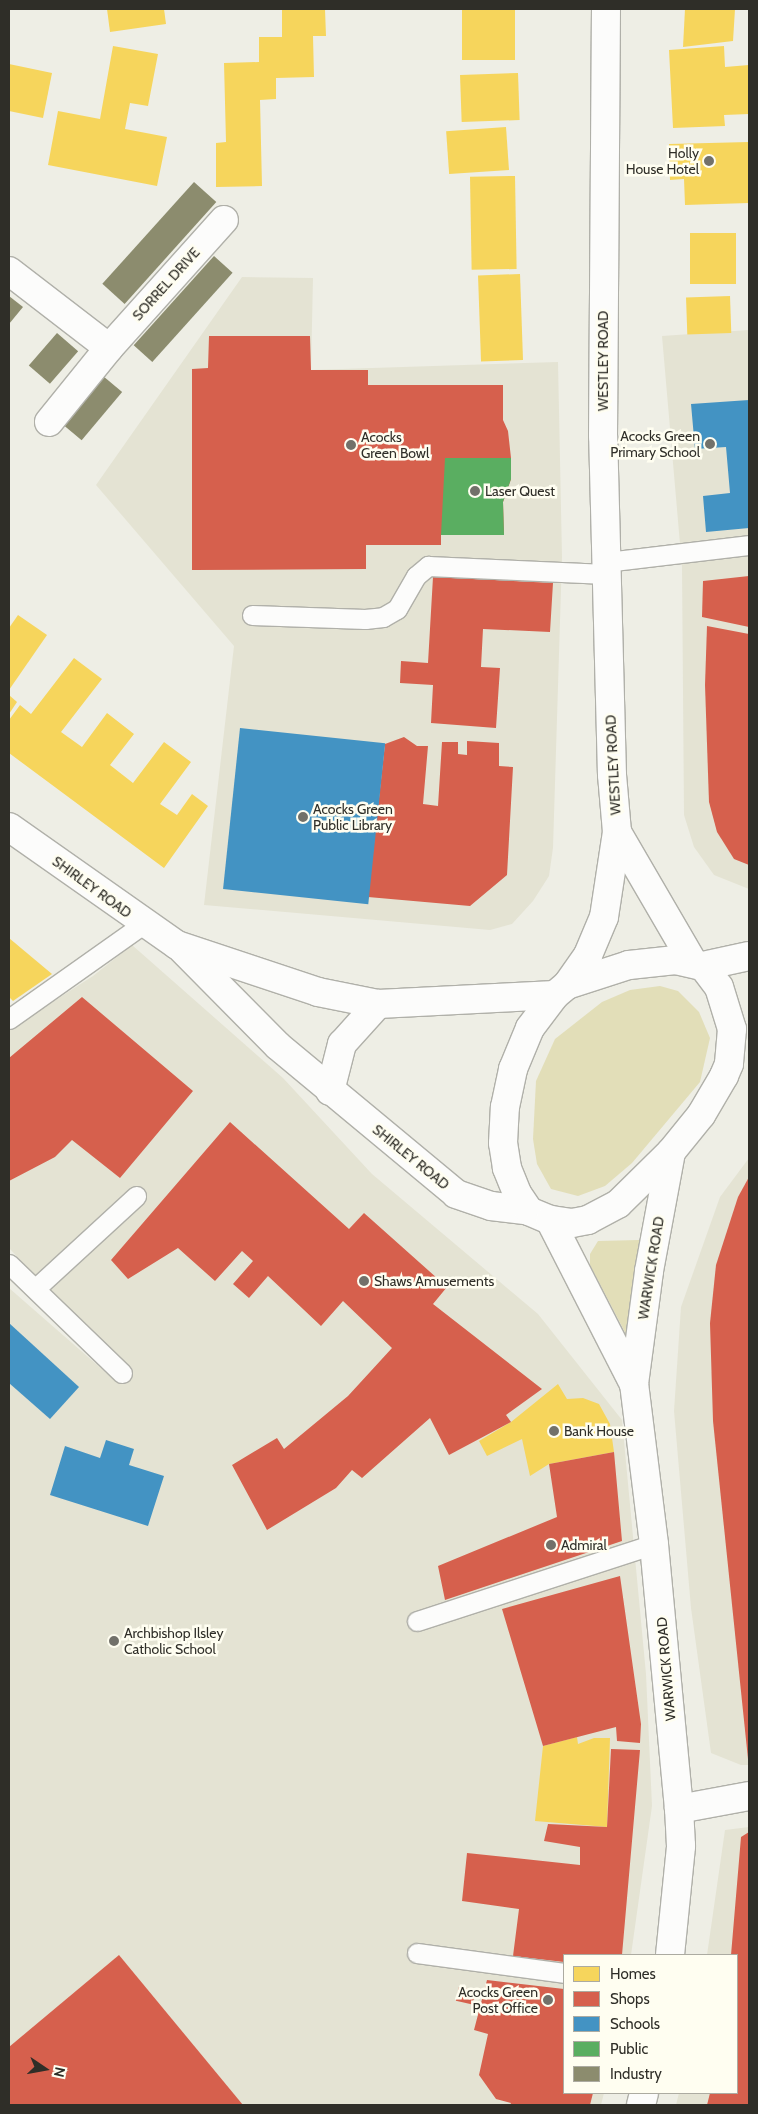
<!DOCTYPE html>
<style>
body{margin:0}
#map{position:relative;width:758px;height:2114px;overflow:hidden;background:#eeeee5;font-family:Cabin,sans-serif}
div>[style]{position:absolute}
.built>*{inset:0;background:#e4e3d3}
.green>*{inset:0;background:#e2deb8}
.homes>*{inset:0;background:#f6d55c;transform-origin:0 0}
.shops>*{inset:0;background:#d6604d;transform-origin:0 0}
.schools>*{inset:0;background:#4393c3;transform-origin:0 0}
.public>*{inset:0;background:#5aae61}
.industry>*{inset:0;background:#8c8c6e;transform-origin:0 0}
.roads{filter:drop-shadow(1px 0 #b0b0a9) drop-shadow(-1px 0 #b0b0a9) drop-shadow(0 1px #b0b0a9) drop-shadow(0 -1px #b0b0a9)}
.lane>*{height:19px;margin:-9.5px;padding:0 9.5px;transform-origin:9.5px;border-radius:9.5px;background:#fcfcfb}
.street>*{height:28px;margin:-14px;padding:0 14px;transform-origin:14px;border-radius:14px;background:#fcfcfb}
.secondary>*{height:28px;margin:-14px;padding:0 14px;transform-origin:14px;border-radius:14px;background:#fcfcfb}
.highway>*{height:28px;margin:-14px;padding:0 14px;transform-origin:14px;border-radius:14px;background:#fcfcfb}
.dots>*{width:14px;height:14px;translate:-50% -50%;box-sizing:border-box;border:2px solid #fffef1;border-radius:50%}
span{translate:-50% -50%;white-space:nowrap;text-align:center;line-height:1.15;-webkit-text-stroke:5px #fffef1;paint-order:stroke}
.poi-label{font-size:14px;color:#2f2e28}
.right{translate:-100% -50%;text-align:right}
.left{translate:0 -50%;text-align:left}
.street-label{font-size:14px;color:#2f2e28}
.frame{position:absolute;inset:0;border:10px solid #2f2e28;pointer-events:none}
.legend{position:absolute;left:563px;top:1954px;width:175px;height:140px;box-sizing:border-box;background:#fffef1;border:1px solid #acaba1;margin:0;padding:6px 9px;list-style:none;font-size:15px;color:#2f2e28}
.legend li{display:flex;align-items:center;gap:10px;height:25px}
.legend b{width:25px;border:1px solid #acaba1}
.north{position:absolute;left:20px;top:2044px;width:50px;height:50px;-webkit-text-stroke:4px #fffef1;paint-order:stroke;rotate:102deg;font-size:14px;font-weight:700;line-height:20px;text-align:center;color:#2f2e28}
.north::after{content:'';display:block;margin:auto;width:18px;height:22px;background:#2f2e28;clip-path:polygon(50% 0,100% 100%,50% 72%,0 100%)}
</style>
<div id="map">
<div class="built">
<div style="clip-path:polygon(242px 277px,313px 278px,311px 370px,558px 362px,562px 557px,553px 848px,549px 876px,533px 901px,512px 924px,490px 930px,204px 905px,234px 646px,96px 485px)"></div>
<div style="clip-path:polygon(749px 330px,749px 889px,714px 875px,694px 847px,684px 815px,682px 567px,662px 336px)"></div>
<div style="clip-path:polygon(132px 945px,283px 1078px,372px 1174px,538px 1314px,622px 1420px,646px 1674px,652px 1806px,631px 1955px,564px 1955px,564px 2093px,604px 2093px,601px 2105px,9px 2105px,9px 1288px,111px 1377px,118px 1357px,57px 1299px,9px 1248px,9px 1030px,93px 976px)"></div>
<div style="clip-path:polygon(749px 1158px,749px 1765px,741px 1765px,711px 1753px,691px 1608px,674px 1411px,681px 1307px,720px 1197px)"></div>
<div style="clip-path:polygon(749px 1827px,749px 2105px,676px 2105px,679px 2093px,737px 2093px,737px 1955px,707px 1955px,725px 1830px)"></div>
</div>
<div class="green">
<div style="clip-path:polygon(660px 986px,678px 991px,699px 1012px,710px 1038px,700px 1082px,632px 1163px,605px 1186px,578px 1196px,551px 1189px,537px 1164px,533px 1139px,536px 1081px,555px 1039px,602px 1002px,630px 990px)"></div>
<div style="clip-path:polygon(639px 1240px,645px 1246px,630px 1342px,590px 1265px,590px 1254px,598px 1241px)"></div>
</div>
<div class="homes">
<div style="clip-path:polygon(107px 9px,164px 9px,166px 24px,110px 32px)"></div>
<div style="clip-path:polygon(282px 9px,325px 9px,326px 36px,313px 36px,314px 77px,276px 78px,276px 99px,260px 100px,262px 186px,216px 187px,216px 143px,226px 142px,224px 63px,259px 62px,259px 37px,282px 37px)"></div>
<div style="left:462px;top:9px;width:53px;height:51px"></div>
<div style="clip-path:polygon(685px 9px,735px 9px,733px 41px,683px 47px)"></div>
<div style="clip-path:polygon(113px 46px,158px 54px,148px 106px,130px 103px,125px 129px,167px 137px,157px 186px,48px 165px,58px 111px,100px 119px)"></div>
<div style="clip-path:polygon(724px 46px,725px 67px,749px 65px,749px 114px,724px 115px,725px 126px,673px 128px,669px 50px)"></div>
<div style="clip-path:polygon(9px 64px,52px 73px,43px 118px,9px 111px)"></div>
<div style="left:518px;top:73px;width:47px;height:58px;rotate:88deg"></div>
<div style="left:506px;top:127px;width:43px;height:60px;rotate:86deg"></div>
<div style="clip-path:polygon(749px 142px,749px 203px,685px 205px,684px 179px,670px 180px,669px 144px)"></div>
<div style="left:515px;top:176px;width:93px;height:45px;rotate:89deg"></div>
<div style="left:690px;top:233px;width:46px;height:51px"></div>
<div style="left:520px;top:274px;width:86px;height:42px;rotate:88deg"></div>
<div style="left:730px;top:296px;width:37px;height:44px;rotate:88deg"></div>
<div style="clip-path:polygon(18px 615px,47px 635px,9px 690px,9px 628px)"></div>
<div style="clip-path:polygon(74px 658px,102px 679px,61px 732px,82px 747px,107px 713px,134px 734px,110px 765px,133px 783px,164px 742px,191px 762px,160px 804px,177px 815px,192px 794px,208px 806px,164px 868px,9px 753px,9px 720px,20px 705px,31px 714px)"></div>
<div style="clip-path:polygon(9px 695px,17px 702px,9px 714px)"></div>
<div style="clip-path:polygon(9px 938px,52px 974px,13px 1001px,9px 997px)"></div>
<div style="clip-path:polygon(558px 1384px,567px 1399px,583px 1398px,599px 1404px,610px 1424px,614px 1452px,549px 1464px,530px 1476px,522px 1439px,487px 1456px,479px 1441px,511px 1422px)"></div>
<div style="clip-path:polygon(577px 1737px,578px 1744px,594px 1738px,610px 1738px,607px 1827px,535px 1821px,543px 1746px)"></div>
</div>
<div class="shops">
<div style="clip-path:polygon(209px 336px,310px 336px,311px 370px,368px 370px,368px 385px,503px 385px,503px 420px,508px 431px,511px 458px,511px 479px,503px 502px,504px 535px,441px 535px,441px 545px,366px 545px,366px 569px,192px 570px,192px 369px,208px 368px)"></div>
<div style="clip-path:polygon(749px 576px,749px 627px,702px 617px,703px 581px)"></div>
<div style="clip-path:polygon(433px 577px,553px 583px,550px 632px,483px 629px,481px 667px,500px 668px,496px 728px,431px 723px,433px 685px,400px 683px,401px 661px,428px 663px)"></div>
<div style="clip-path:polygon(707px 626px,749px 634px,749px 865px,734px 859px,717px 832px,709px 802px,705px 685px)"></div>
<div style="clip-path:polygon(404px 737px,417px 746px,428px 746px,423px 804px,438px 806px,442px 742px,458px 742px,458px 754px,467px 755px,467px 741px,499px 743px,499px 766px,513px 767px,507px 875px,470px 906px,368px 897px,385px 744px)"></div>
<div style="clip-path:polygon(82px 997px,193px 1091px,120px 1178px,72px 1140px,55px 1157px,9px 1181px,9px 1058px)"></div>
<div style="clip-path:polygon(230px 1122px,349px 1229px,364px 1213px,447px 1287px,433px 1304px,542px 1389px,506px 1415px,511px 1422px,449px 1455px,430px 1418px,362px 1478px,352px 1470px,336px 1488px,267px 1530px,232px 1465px,277px 1438px,284px 1449px,348px 1396px,392px 1348px,343px 1301px,321px 1326px,268px 1276px,249px 1298px,233px 1284px,253px 1261px,242px 1251px,215px 1281px,178px 1248px,128px 1279px,111px 1260px)"></div>
<div style="clip-path:polygon(749px 1177px,749px 1759px,748px 1759px,713px 1421px,710px 1323px,716px 1265px,738px 1197px)"></div>
<div style="clip-path:polygon(614px 1452px,622px 1541px,445px 1600px,438px 1566px,557px 1517px,549px 1464px)"></div>
<div style="clip-path:polygon(620px 1576px,641px 1724px,640px 1743px,617px 1741px,616px 1727px,543px 1746px,502px 1609px)"></div>
<div style="clip-path:polygon(611px 1749px,640px 1750px,622px 1955px,564px 1955px,564px 1962px,513px 1956px,519px 1909px,462px 1901px,467px 1853px,580px 1865px,580px 1847px,544px 1841px,548px 1824px,607px 1827px)"></div>
<div style="clip-path:polygon(749px 1832px,749px 2105px,707px 2105px,710px 2093px,737px 2093px,737px 1955px,731px 1955px,741px 1837px)"></div>
<div style="clip-path:polygon(119px 1955px,243px 2105px,9px 2105px,9px 2047px)"></div>
<div style="clip-path:polygon(487px 1980px,564px 1989px,564px 2093px,593px 2093px,590px 2105px,510px 2105px,511px 2103px,496px 2099px,479px 2075px,488px 2034px,474px 2030px)"></div>
<div style="left:459px;top:1987px;width:17px;height:14px;rotate:13deg"></div>
</div>
<div class="schools">
<div style="clip-path:polygon(749px 400px,749px 528px,706px 532px,703px 496px,730px 493px,726px 447px,695px 449px,691px 404px)"></div>
<div style="left:240px;top:728px;width:146px;height:162px;rotate:6deg"></div>
<div style="clip-path:polygon(9px 1323px,79px 1387px,50px 1419px,9px 1383px)"></div>
<div style="clip-path:polygon(106px 1440px,134px 1449px,129px 1465px,164px 1476px,148px 1526px,50px 1495px,65px 1446px,100px 1458px)"></div>
</div>
<div class="public">
<div style="clip-path:polygon(445px 458px,511px 458px,511px 479px,503px 502px,504px 535px,441px 535px)"></div>
</div>
<div class="industry">
<div style="left:194px;top:182px;width:30px;height:137px;rotate:42deg"></div>
<div style="left:214px;top:256px;width:25px;height:120px;rotate:42deg"></div>
<div style="clip-path:polygon(9px 296px,23px 307px,9px 324px)"></div>
<div style="left:57px;top:333px;width:28px;height:43px;rotate:41deg"></div>
<div style="left:103px;top:376px;width:25px;height:63px;rotate:40deg"></div>
</div>
<div class="roads">
<div class="lane">
<div style="left:606px;top:562px;width:144px;rotate:-6.8deg"></div>
<div style="left:252px;top:615px;width:113px;rotate:2deg"></div>
<div style="left:365px;top:619px;width:18px;rotate:-6deg"></div>
<div style="left:383px;top:617px;width:16px;rotate:-30deg"></div>
<div style="left:397px;top:609px;width:38px;rotate:-60deg"></div>
<div style="left:416px;top:576px;width:16px;rotate:-40deg"></div>
<div style="left:428px;top:566px;width:178px;rotate:2.6deg"></div>
<div style="left:9px;top:1019px;width:164px;rotate:-35.3deg"></div>
<div style="left:9px;top:1264px;width:157px;rotate:44deg"></div>
<div style="left:36px;top:1288px;width:136px;rotate:-42.6deg"></div>
<div style="left:417px;top:1621px;width:249px;rotate:-18deg"></div>
<div style="left:417px;top:1953px;width:148px;rotate:7.7deg"></div>
</div>
<div class="street">
<div style="left:9px;top:271px;width:126px;rotate:37.6deg"></div>
<div style="left:109px;top:348px;width:172px;rotate:-48.1deg"></div>
<div style="left:49px;top:422px;width:95px;rotate:-51deg"></div>
<div style="left:679px;top:1809px;width:71px;rotate:-10.5deg"></div>
</div>
<div class="secondary">
<div style="left:9px;top:827px;width:205px;rotate:35.1deg"></div>
<div style="left:177px;top:945px;width:149px;rotate:18.4deg"></div>
<div style="left:318px;top:992px;width:61px;rotate:11.3deg"></div>
<div style="left:378px;top:1004px;width:177px;rotate:-2.9deg"></div>
<div style="left:617px;top:832px;width:149px;rotate:59.8deg"></div>
<div style="left:182px;top:949px;width:136px;rotate:45.3deg"></div>
<div style="left:278px;top:1046px;width:231px;rotate:39.7deg"></div>
<div style="left:456px;top:1194px;width:37px;rotate:19deg"></div>
<div style="left:491px;top:1206px;width:38px;rotate:7deg"></div>
<div style="left:567px;top:985px;width:37px;rotate:-55deg"></div>
<div style="left:588px;top:955px;width:41px;rotate:-67.2deg"></div>
<div style="left:604px;top:917px;width:86px;rotate:-81.3deg"></div>
<div style="left:617px;top:832px;width:57px;rotate:-95deg"></div>
<div style="left:612px;top:775px;width:339px;rotate:-91.5deg"></div>
<div style="left:603px;top:436px;width:427px;rotate:-89.6deg"></div>
<div style="left:330px;top:1091px;width:49px;rotate:-75.7deg"></div>
<div style="left:342px;top:1044px;width:54px;rotate:-48deg"></div>
</div>
<div class="highway">
<div style="left:676px;top:960px;width:28px;rotate:13deg"></div>
<div style="left:703px;top:966px;width:26px;rotate:53deg"></div>
<div style="left:719px;top:987px;width:44px;rotate:72.8deg"></div>
<div style="left:732px;top:1029px;width:35px;rotate:95deg"></div>
<div style="left:729px;top:1064px;width:13px;rotate:113deg"></div>
<div style="left:724px;top:1076px;width:45px;rotate:120.5deg"></div>
<div style="left:701px;top:1115px;width:48px;rotate:129deg"></div>
<div style="left:671px;top:1152px;width:74px;rotate:135.5deg"></div>
<div style="left:618px;top:1204px;width:34px;rotate:152deg"></div>
<div style="left:588px;top:1220px;width:16px;rotate:169deg"></div>
<div style="left:572px;top:1223px;width:22px;rotate:-172deg"></div>
<div style="left:550px;top:1220px;width:23px;rotate:-157deg"></div>
<div style="left:529px;top:1211px;width:22px;rotate:-124deg"></div>
<div style="left:517px;top:1193px;width:27px;rotate:-112deg"></div>
<div style="left:507px;top:1168px;width:25px;rotate:-99deg"></div>
<div style="left:503px;top:1143px;width:36px;rotate:-87deg"></div>
<div style="left:505px;top:1107px;width:39px;rotate:-78deg"></div>
<div style="left:513px;top:1069px;width:44px;rotate:-67.5deg"></div>
<div style="left:530px;top:1028px;width:41px;rotate:-52.9deg"></div>
<div style="left:555px;top:995px;width:16px;rotate:-40deg"></div>
<div style="left:567px;top:985px;width:65px;rotate:-17.9deg"></div>
<div style="left:629px;top:965px;width:47px;rotate:-6.1deg"></div>
<div style="left:703px;top:966px;width:47px;rotate:-12.3deg"></div>
<div style="left:550px;top:1220px;width:184px;rotate:62.9deg"></div>
<div style="left:670px;top:1955px;width:110px;rotate:-84.2deg"></div>
<div style="left:681px;top:1846px;width:37px;rotate:-93deg"></div>
<div style="left:679px;top:1809px;width:266px;rotate:-95.4deg"></div>
<div style="left:654px;top:1544px;width:161px;rotate:-97.1deg"></div>
<div style="left:634px;top:1384px;width:114px;rotate:-82.4deg"></div>
<div style="left:649px;top:1271px;width:121px;rotate:-79.5deg"></div>
<div style="left:641px;top:2105px;width:12px;rotate:-76deg"></div>
</div>
</div>
<div class="dots">
<div style="left:709px;top:161px;background:#72716a"></div>
<div style="left:710px;top:444px;background:#72716a"></div>
<div style="left:351px;top:445px;background:#72716a"></div>
<div style="left:475px;top:491px;background:#72716a"></div>
<div style="left:303px;top:817px;background:#72716a"></div>
<div style="left:364px;top:1281px;background:#72716a"></div>
<div style="left:554px;top:1431px;background:#72716a"></div>
<div style="left:551px;top:1545px;background:#72716a"></div>
<div style="left:114px;top:1641px;background:#72716a"></div>
<div style="left:548px;top:2000px;background:#72716a"></div>
</div>
<div class="poi-label">
<span class="right" style="left:699px;top:161px">Holly<br>House Hotel</span>
<span class="right" style="left:700px;top:444px">Acocks Green<br>Primary School</span>
<span class="left" style="left:361px;top:445px">Acocks<br>Green Bowl</span>
<span class="left" style="left:485px;top:491px">Laser Quest</span>
<span class="left" style="left:313px;top:817px">Acocks Green<br>Public Library</span>
<span class="left" style="left:374px;top:1281px">Shaws Amusements</span>
<span class="left" style="left:564px;top:1431px">Bank House</span>
<span class="left" style="left:561px;top:1545px">Admiral</span>
<span class="left" style="left:124px;top:1641px">Archbishop Ilsley<br>Catholic School</span>
<span class="right" style="left:538px;top:2000px">Acocks Green<br>Post Office</span>
</div>
<div class="street-label">
<span style="left:166px;top:284px;rotate:-48deg">SORREL DRIVE</span>
<span style="left:603px;top:361px;rotate:-90deg">WESTLEY ROAD</span>
<span style="left:613px;top:765px;rotate:-93deg">WESTLEY ROAD</span>
<span style="left:92px;top:887px;rotate:36deg">SHIRLEY ROAD</span>
<span style="left:411px;top:1157px;rotate:39deg">SHIRLEY ROAD</span>
<span style="left:651px;top:1268px;rotate:-81deg">WARWICK ROAD</span>
<span style="left:666px;top:1669px;rotate:-95deg">WARWICK ROAD</span>
</div>
<div class="frame"></div>
<ul class="legend">
<li><b style="height:14px;background:#f6d55c"></b>Homes</li>
<li><b style="height:14px;background:#d6604d"></b>Shops</li>
<li><b style="height:14px;background:#4393c3"></b>Schools</li>
<li><b style="height:14px;background:#5aae61"></b>Public</li>
<li><b style="height:14px;background:#8c8c6e"></b>Industry</li>
</ul>
<div class="north">N</div>
</div>
